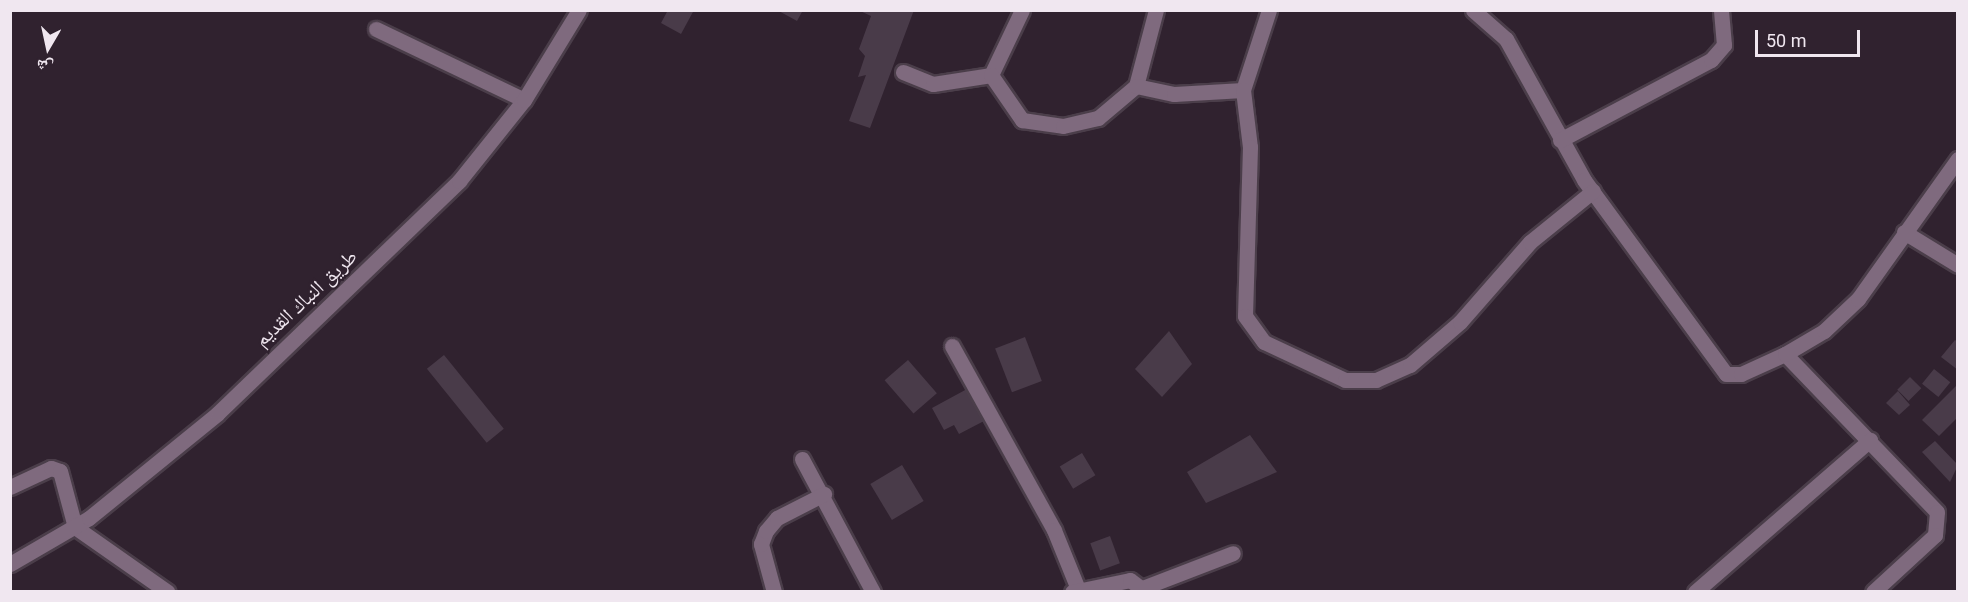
<!DOCTYPE html>
<meta charset="utf-8">
<style>
body{margin:0}
#map{position:relative;width:1968px;height:602px;overflow:hidden;background:#30222f;font-family:Roboto,"Noto Naskh Arabic",sans-serif}
div>[style]{position:absolute}
.building>*{inset:0;background:#493b49;transform-origin:0 0}
.roads{filter:drop-shadow(2px 0 #4b3e4a) drop-shadow(-2px 0 #4b3e4a) drop-shadow(0 2px #4b3e4a) drop-shadow(0 -2px #4b3e4a)}
.minor>*{height:15px;margin:-7.5px;padding:0 7.5px;transform-origin:7.5px;border-radius:7.5px;background:#7f6a7e}
span{translate:-50% -50%;white-space:nowrap;text-align:center;line-height:1.15;-webkit-text-stroke:4.5px #30222f;paint-order:stroke}
.street-label{font-size:20px;color:#f0e7f0}
.frame{position:absolute;inset:0;border:12px solid #f0e7f0;pointer-events:none}
.north{position:absolute;left:18px;top:18px;width:60px;height:60px;-webkit-text-stroke:4px #30222f;paint-order:stroke;rotate:189deg;font-size:16px;font-weight:700;line-height:24px;text-align:center;color:#f0e7f0}
.north::after{content:'';display:block;margin:auto;width:21px;height:27px;background:#f0e7f0;clip-path:polygon(50% 0,100% 100%,50% 72%,0 100%)}
.scale{position:absolute;left:1755px;top:30px;width:105px;height:27px;box-sizing:border-box;border:3px solid #f0e7f0;border-top:0;padding-left:8px;font-size:18px;line-height:21px;white-space:nowrap;color:#f0e7f0;-webkit-text-stroke:4px #30222f;paint-order:stroke}
</style>
<div id="map">
<div class="building">
<div style="clip-path:polygon(668px 10px,694px 10px,681px 34px,661px 23px)"></div>
<div style="clip-path:polygon(777px 10px,803px 10px,797px 21px)"></div>
<div style="clip-path:polygon(858px 10px,914px 10px,870px 128px,849px 121px,866px 75px,858px 77px,865px 56px,859px 49px,871px 16px)"></div>
<div style="clip-path:polygon(1169px 331px,1192px 364px,1162px 397px,1135px 369px)"></div>
<div style="left:1025px;top:337px;width:47px;height:32px;rotate:69deg"></div>
<div style="clip-path:polygon(1955px 340px,1958px 342px,1958px 370px,1941px 357px)"></div>
<div style="left:444px;top:355px;width:95px;height:22px;rotate:51deg"></div>
<div style="left:908px;top:360px;width:44px;height:31px;rotate:49deg"></div>
<div style="left:1934px;top:369px;width:21px;height:19px;rotate:39deg"></div>
<div style="left:1910px;top:377px;width:16px;height:18px;rotate:45deg"></div>
<div style="clip-path:polygon(1958px 384px,1958px 417px,1939px 436px,1922px 420px)"></div>
<div style="clip-path:polygon(967px 389px,984px 421px,959px 434px,954px 425px,944px 430px,932px 408px)"></div>
<div style="clip-path:polygon(1898px 391px,1910px 405px,1899px 415px,1886px 403px)"></div>
<div style="clip-path:polygon(1250px 435px,1277px 472px,1206px 503px,1187px 472px)"></div>
<div style="clip-path:polygon(1935px 441px,1958px 465px,1950px 482px,1922px 452px)"></div>
<div style="left:1082px;top:453px;width:26px;height:26px;rotate:59deg"></div>
<div style="left:902px;top:465px;width:42px;height:37px;rotate:59deg"></div>
<div style="left:1110px;top:536px;width:29px;height:21px;rotate:70deg"></div>
</div>
<div class="roads">
<div class="minor">
<div style="left:1473px;top:10px;width:44px;rotate:41.3deg"></div>
<div style="left:1506px;top:39px;width:161px;rotate:61deg"></div>
<div style="left:1584px;top:180px;width:240px;rotate:53.8deg"></div>
<div style="left:1726px;top:374px;width:15px"></div>
<div style="left:1741px;top:374px;width:48px;rotate:-24.4deg"></div>
<div style="left:1785px;top:354px;width:219px;rotate:46.1deg"></div>
<div style="left:1937px;top:512px;width:23px;rotate:95deg"></div>
<div style="left:1935px;top:535px;width:84px;rotate:137.4deg"></div>
<div style="left:376px;top:29px;width:164px;rotate:25.6deg"></div>
<div style="left:903px;top:72px;width:32px;rotate:22deg"></div>
<div style="left:933px;top:84px;width:59px;rotate:-8.8deg"></div>
<div style="left:991px;top:75px;width:72px;rotate:-64.5deg"></div>
<div style="left:991px;top:75px;width:55px;rotate:55.4deg"></div>
<div style="left:1022px;top:120px;width:41px;rotate:8.3deg"></div>
<div style="left:1063px;top:126px;width:36px;rotate:-13deg"></div>
<div style="left:1098px;top:118px;width:50px;rotate:-40.1deg"></div>
<div style="left:1136px;top:86px;width:79px;rotate:-75.3deg"></div>
<div style="left:1136px;top:86px;width:39px;rotate:12deg"></div>
<div style="left:1174px;top:94px;width:69px;rotate:-3.3deg"></div>
<div style="left:1243px;top:90px;width:84px;rotate:-72deg"></div>
<div style="left:1243px;top:90px;width:57px;rotate:83deg"></div>
<div style="left:1250px;top:147px;width:169px;rotate:91.7deg"></div>
<div style="left:1245px;top:316px;width:32px;rotate:54deg"></div>
<div style="left:1264px;top:342px;width:89px;rotate:25.1deg"></div>
<div style="left:1345px;top:380px;width:31px"></div>
<div style="left:1376px;top:380px;width:37px;rotate:-24deg"></div>
<div style="left:1410px;top:365px;width:66px;rotate:-40.7deg"></div>
<div style="left:1460px;top:322px;width:106px;rotate:-48.8deg"></div>
<div style="left:1530px;top:242px;width:81px;rotate:-39deg"></div>
<div style="left:1560px;top:140px;width:171px;rotate:-27.9deg"></div>
<div style="left:1711px;top:60px;width:20px;rotate:-49deg"></div>
<div style="left:1724px;top:45px;width:35px;rotate:-95deg"></div>
<div style="left:1904px;top:232px;width:63px;rotate:31.4deg"></div>
<div style="left:952px;top:346px;width:210px;rotate:61deg"></div>
<div style="left:1054px;top:530px;width:64px;rotate:67.9deg"></div>
<div style="left:1785px;top:354px;width:45px;rotate:-30.5deg"></div>
<div style="left:1824px;top:331px;width:47px;rotate:-43.3deg"></div>
<div style="left:1858px;top:299px;width:172px;rotate:-54.5deg"></div>
<div style="left:802px;top:459px;width:151px;rotate:61.9deg"></div>
<div style="left:10px;top:487px;width:45px;rotate:-24.9deg"></div>
<div style="left:51px;top:468px;width:9px;rotate:18deg"></div>
<div style="left:60px;top:471px;width:58px;rotate:75deg"></div>
<div style="left:75px;top:527px;width:113px;rotate:35deg"></div>
<div style="left:10px;top:564px;width:91px;rotate:-30.2deg"></div>
<div style="left:89px;top:518px;width:166px;rotate:-39.1deg"></div>
<div style="left:218px;top:413px;width:335px;rotate:-43.9deg"></div>
<div style="left:459px;top:181px;width:104px;rotate:-51.3deg"></div>
<div style="left:524px;top:100px;width:105px;rotate:-58.6deg"></div>
<div style="left:1145px;top:587px;width:94px;rotate:-21.1deg"></div>
<div style="left:774px;top:592px;width:50px;rotate:-105.2deg"></div>
<div style="left:761px;top:544px;width:14px;rotate:-69deg"></div>
<div style="left:766px;top:531px;width:17px;rotate:-50deg"></div>
<div style="left:777px;top:518px;width:53px;rotate:-27.1deg"></div>
<div style="left:1072px;top:592px;width:59px;rotate:-11.7deg"></div>
<div style="left:1130px;top:580px;width:20px;rotate:37deg"></div>
<div style="left:1695px;top:592px;width:232px;rotate:-41deg"></div>
</div>
</div>
<div class="street-label">
<span style="left:306px;top:298px;rotate:-43deg">طريق النباك القديم</span>
</div>
<div class="frame"></div>
<div class="north">ش</div>
<div class="scale">50 m</div>
</div>
